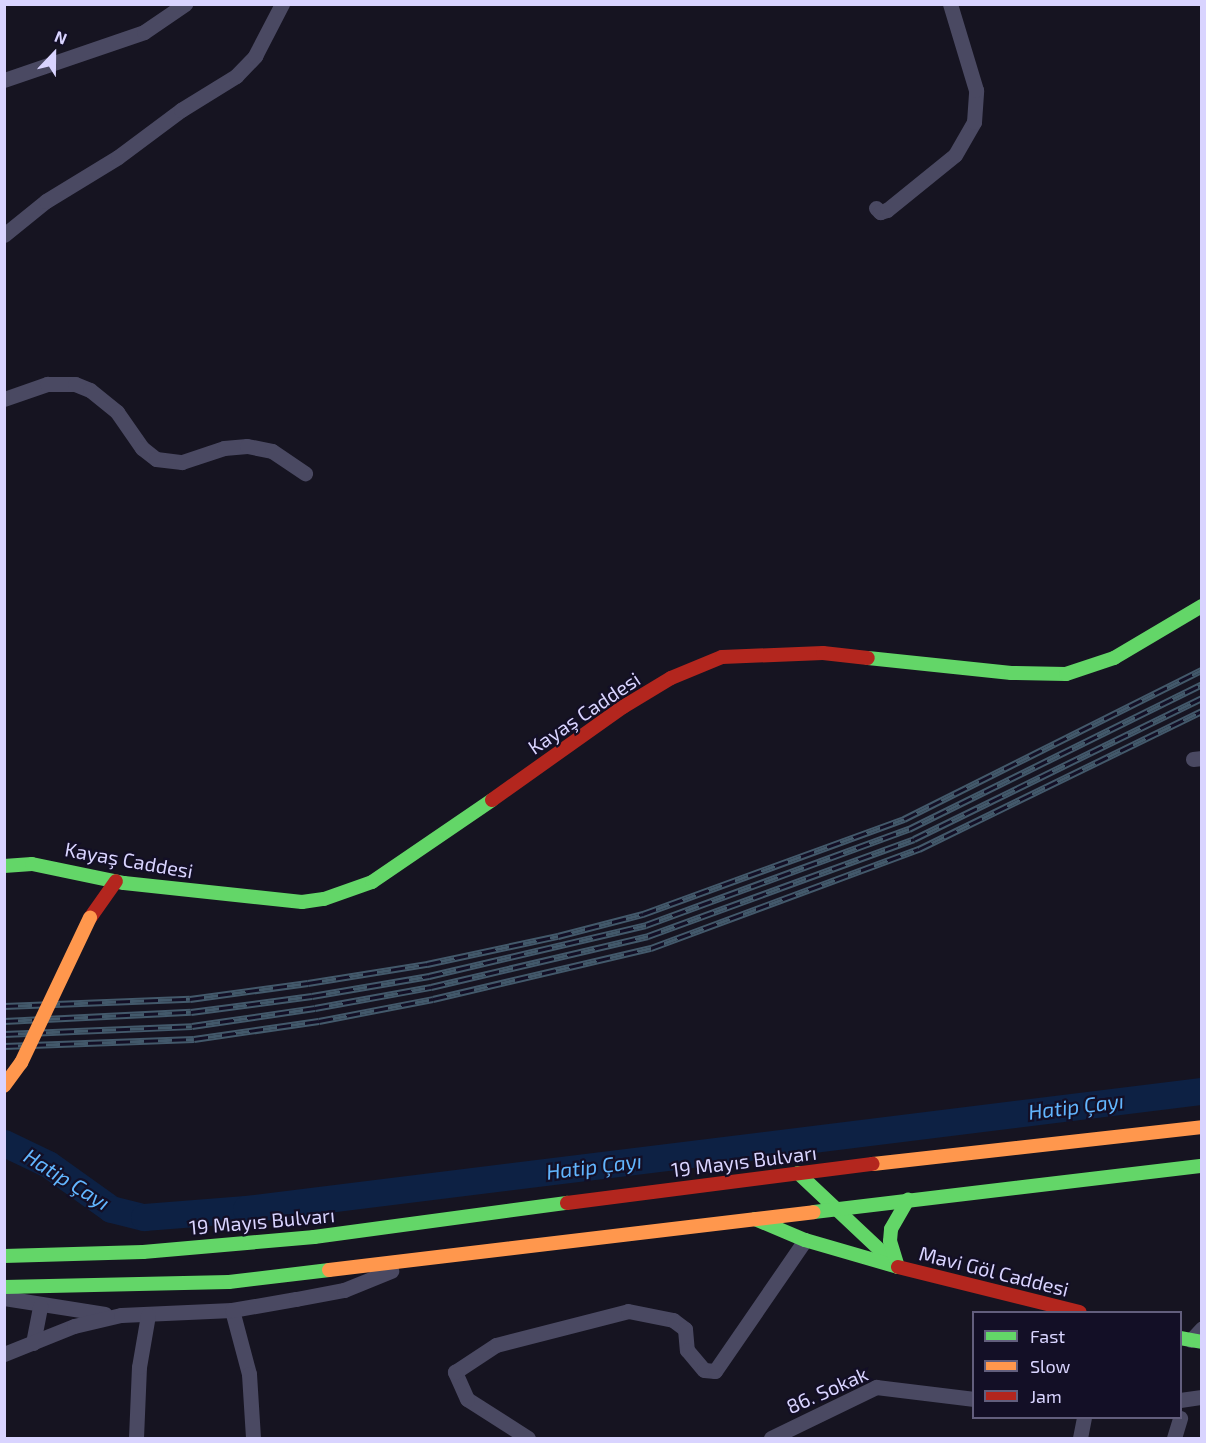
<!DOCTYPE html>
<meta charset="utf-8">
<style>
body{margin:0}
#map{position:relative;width:1206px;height:1443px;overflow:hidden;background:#161421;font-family:"Exo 2",sans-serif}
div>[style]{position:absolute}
.river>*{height:27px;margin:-13.5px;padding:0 13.5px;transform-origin:13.5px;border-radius:13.5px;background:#0d2144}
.street>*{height:15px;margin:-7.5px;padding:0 7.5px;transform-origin:7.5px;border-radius:7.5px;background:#4a4962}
.fast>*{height:14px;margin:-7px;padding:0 7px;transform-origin:7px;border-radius:7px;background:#63d668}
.slow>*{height:14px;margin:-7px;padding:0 7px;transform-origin:7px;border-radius:7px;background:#ff974d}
.jam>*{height:14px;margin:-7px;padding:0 7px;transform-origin:7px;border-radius:7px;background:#b3261e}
.rail>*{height:7px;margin-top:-3.5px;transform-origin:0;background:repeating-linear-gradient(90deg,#130f26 0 14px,#43596b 0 28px);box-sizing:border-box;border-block:2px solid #43596b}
.slow-bridge>*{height:14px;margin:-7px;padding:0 7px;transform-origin:7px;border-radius:7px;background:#ff974d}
span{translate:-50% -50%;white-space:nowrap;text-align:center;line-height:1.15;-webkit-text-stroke:4.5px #130f26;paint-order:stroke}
.street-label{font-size:20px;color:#d9d4ff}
.water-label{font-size:21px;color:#62b6ff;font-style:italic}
.frame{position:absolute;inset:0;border:6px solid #d9d4ff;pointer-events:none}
.legend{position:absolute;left:972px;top:1311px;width:210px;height:108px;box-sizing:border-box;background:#130f26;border:2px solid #625e7d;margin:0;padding:8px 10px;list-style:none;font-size:18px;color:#d9d4ff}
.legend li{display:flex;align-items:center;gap:12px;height:30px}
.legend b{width:30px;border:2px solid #625e7d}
.north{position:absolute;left:24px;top:24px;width:60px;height:60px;-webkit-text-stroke:4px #130f26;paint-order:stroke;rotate:22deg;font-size:16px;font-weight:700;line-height:24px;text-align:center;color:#d9d4ff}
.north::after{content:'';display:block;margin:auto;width:21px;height:27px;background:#d9d4ff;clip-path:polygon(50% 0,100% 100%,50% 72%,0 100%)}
</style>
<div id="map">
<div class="river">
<div style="left:4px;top:1143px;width:49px;rotate:25.5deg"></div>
<div style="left:48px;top:1164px;width:77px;rotate:35.5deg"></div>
<div style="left:111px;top:1209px;width:34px;rotate:14deg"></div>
<div style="left:144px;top:1217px;width:102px;rotate:-4.5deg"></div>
<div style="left:246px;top:1209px;width:963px;rotate:-7.04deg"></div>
</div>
<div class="street">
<div style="left:4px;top:80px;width:148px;rotate:-18.9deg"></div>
<div style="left:144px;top:32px;width:50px;rotate:-34.3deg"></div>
<div style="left:876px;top:208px;width:6px;rotate:45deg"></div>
<div style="left:880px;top:212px;width:7px;rotate:-16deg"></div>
<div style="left:887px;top:210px;width:87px;rotate:-39deg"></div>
<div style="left:955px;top:155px;width:38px;rotate:-60deg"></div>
<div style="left:974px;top:122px;width:32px;rotate:-86deg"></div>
<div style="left:976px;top:90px;width:90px;rotate:-106.8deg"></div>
<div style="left:4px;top:235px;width:54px;rotate:-39deg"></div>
<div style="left:46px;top:201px;width:84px;rotate:-31.4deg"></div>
<div style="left:118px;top:157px;width:79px;rotate:-36.7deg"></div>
<div style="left:181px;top:110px;width:65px;rotate:-31.7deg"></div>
<div style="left:236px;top:76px;width:28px;rotate:-46deg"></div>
<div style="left:255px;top:56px;width:59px;rotate:-62.6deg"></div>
<div style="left:4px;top:399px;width:46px;rotate:-19.2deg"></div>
<div style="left:47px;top:384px;width:28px"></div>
<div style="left:75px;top:384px;width:16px;rotate:22deg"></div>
<div style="left:90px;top:390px;width:35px;rotate:39deg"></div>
<div style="left:117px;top:412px;width:44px;rotate:55.2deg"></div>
<div style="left:142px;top:448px;width:18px;rotate:38deg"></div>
<div style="left:156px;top:459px;width:26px;rotate:7deg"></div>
<div style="left:182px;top:462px;width:44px;rotate:-18.4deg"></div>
<div style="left:224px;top:448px;width:23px;rotate:-5deg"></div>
<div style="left:247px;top:446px;width:25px;rotate:11deg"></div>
<div style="left:272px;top:451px;width:40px;rotate:34deg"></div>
<div style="left:1193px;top:759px;width:9px;rotate:-6deg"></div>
<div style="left:4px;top:1298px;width:102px;rotate:9deg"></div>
<div style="left:232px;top:1310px;width:66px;rotate:75.1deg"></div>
<div style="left:249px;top:1374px;width:64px;rotate:86.4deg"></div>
<div style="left:1191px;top:1340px;width:16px;rotate:-47deg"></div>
<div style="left:33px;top:1343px;width:38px;rotate:-79deg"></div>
<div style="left:4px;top:1354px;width:75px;rotate:-21.8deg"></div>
<div style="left:74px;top:1326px;width:48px;rotate:-13.2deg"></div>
<div style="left:121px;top:1315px;width:111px;rotate:-2.6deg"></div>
<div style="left:232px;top:1310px;width:65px;rotate:-9.8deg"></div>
<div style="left:296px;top:1299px;width:49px;rotate:-10.6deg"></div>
<div style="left:344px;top:1290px;width:51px;rotate:-22deg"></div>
<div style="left:1180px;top:1400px;width:22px;rotate:-8deg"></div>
<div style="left:136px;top:1438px;width:71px;rotate:-87.6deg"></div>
<div style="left:139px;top:1367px;width:53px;rotate:-80.2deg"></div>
<div style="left:528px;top:1438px;width:72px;rotate:-147.4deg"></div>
<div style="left:467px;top:1399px;width:30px;rotate:-114deg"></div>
<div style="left:455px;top:1372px;width:49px;rotate:-33.4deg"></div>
<div style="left:496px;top:1345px;width:136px;rotate:-14.4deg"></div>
<div style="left:628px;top:1311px;width:46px;rotate:11.3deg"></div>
<div style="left:673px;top:1320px;width:15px;rotate:37deg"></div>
<div style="left:685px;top:1329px;width:21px;rotate:85deg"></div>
<div style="left:687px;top:1350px;width:26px;rotate:50deg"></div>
<div style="left:704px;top:1370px;width:11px;rotate:5deg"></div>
<div style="left:715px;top:1371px;width:159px;rotate:-55.5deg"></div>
<div style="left:771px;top:1438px;width:117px;rotate:-25.9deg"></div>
<div style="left:876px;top:1387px;width:99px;rotate:7deg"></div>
<div style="left:1080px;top:1438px;width:20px;rotate:-79deg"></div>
<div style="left:1174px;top:1438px;width:21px;rotate:-73deg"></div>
</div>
<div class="fast">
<div style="left:868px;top:658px;width:144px;rotate:6deg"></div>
<div style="left:1011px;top:673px;width:55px;rotate:1deg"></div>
<div style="left:1066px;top:674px;width:51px;rotate:-18.4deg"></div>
<div style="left:1114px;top:658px;width:102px;rotate:-30.6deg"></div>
<div style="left:4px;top:866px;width:28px;rotate:-4deg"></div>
<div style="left:32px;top:864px;width:94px;rotate:11.7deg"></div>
<div style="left:124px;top:883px;width:179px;rotate:6.1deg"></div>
<div style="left:302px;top:902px;width:22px;rotate:-8deg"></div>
<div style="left:324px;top:899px;width:51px;rotate:-19.5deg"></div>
<div style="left:372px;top:882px;width:145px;rotate:-34.3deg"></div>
<div style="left:798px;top:1173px;width:137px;rotate:43.2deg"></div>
<div style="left:814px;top:1212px;width:391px;rotate:-6.8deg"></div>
<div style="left:755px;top:1219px;width:54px;rotate:22.8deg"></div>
<div style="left:805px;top:1240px;width:97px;rotate:16.2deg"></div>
<div style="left:4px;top:1256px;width:139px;rotate:-1.6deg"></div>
<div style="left:143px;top:1252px;width:172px;rotate:-5deg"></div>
<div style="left:314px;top:1237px;width:255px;rotate:-7.7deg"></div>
<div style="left:898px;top:1267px;width:27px;rotate:-107deg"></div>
<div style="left:890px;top:1241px;width:12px;rotate:-85deg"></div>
<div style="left:891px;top:1229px;width:34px;rotate:-60deg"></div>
<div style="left:4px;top:1287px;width:225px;rotate:-1.3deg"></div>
<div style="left:229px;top:1282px;width:101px;rotate:-6.8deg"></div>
<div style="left:1180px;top:1338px;width:22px;rotate:10deg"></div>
</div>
<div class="slow">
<div style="left:873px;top:1164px;width:331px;rotate:-6.4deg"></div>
<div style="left:329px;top:1270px;width:488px;rotate:-6.8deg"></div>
</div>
<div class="jam">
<div style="left:492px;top:800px;width:161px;rotate:-35.4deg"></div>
<div style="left:623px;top:707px;width:56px;rotate:-31.1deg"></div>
<div style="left:671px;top:678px;width:55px;rotate:-22.4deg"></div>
<div style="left:722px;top:657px;width:101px;rotate:-2.3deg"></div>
<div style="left:823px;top:653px;width:45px;rotate:6.3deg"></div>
<div style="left:90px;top:918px;width:45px;rotate:-54.9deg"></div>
<div style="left:567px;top:1203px;width:308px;rotate:-7.3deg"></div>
<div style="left:898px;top:1267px;width:187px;rotate:13.9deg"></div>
</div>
<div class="rail">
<div style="left:4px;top:1006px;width:186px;rotate:-2.2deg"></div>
<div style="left:190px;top:999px;width:119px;rotate:-7.7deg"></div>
<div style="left:308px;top:983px;width:121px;rotate:-9.1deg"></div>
<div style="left:427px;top:964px;width:134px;rotate:-12.1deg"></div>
<div style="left:558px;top:936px;width:88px;rotate:-14.5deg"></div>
<div style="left:643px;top:914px;width:278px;rotate:-20deg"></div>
<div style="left:904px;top:819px;width:333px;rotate:-26.6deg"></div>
<div style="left:4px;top:1021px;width:187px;rotate:-2.8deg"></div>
<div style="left:191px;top:1012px;width:122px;rotate:-7.5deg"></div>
<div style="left:312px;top:996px;width:119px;rotate:-9.7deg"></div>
<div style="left:429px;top:976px;width:223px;rotate:-13.2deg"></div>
<div style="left:646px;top:925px;width:280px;rotate:-20.1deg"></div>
<div style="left:909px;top:829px;width:327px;rotate:-26.3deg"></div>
<div style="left:4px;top:1034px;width:188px;rotate:-2.4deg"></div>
<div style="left:192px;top:1026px;width:124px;rotate:-8.3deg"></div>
<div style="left:315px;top:1008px;width:118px;rotate:-10.3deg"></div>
<div style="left:431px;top:987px;width:223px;rotate:-13.2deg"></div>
<div style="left:648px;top:936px;width:283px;rotate:-20deg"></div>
<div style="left:914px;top:839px;width:321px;rotate:-26.1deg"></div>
<div style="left:4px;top:1046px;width:190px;rotate:-2.1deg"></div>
<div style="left:194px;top:1039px;width:126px;rotate:-8.2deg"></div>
<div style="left:319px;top:1021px;width:116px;rotate:-10.9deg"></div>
<div style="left:433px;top:999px;width:224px;rotate:-13.2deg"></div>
<div style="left:651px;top:948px;width:286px;rotate:-20.3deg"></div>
<div style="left:919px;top:849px;width:315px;rotate:-26deg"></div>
</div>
<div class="slow-bridge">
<div style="left:4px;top:1086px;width:29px;rotate:-54deg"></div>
<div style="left:21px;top:1063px;width:161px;rotate:-64.6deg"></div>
</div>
<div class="street-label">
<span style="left:584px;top:713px;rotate:-34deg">Kayaş Caddesi</span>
<span style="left:129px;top:860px;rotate:10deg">Kayaş Caddesi</span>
<span style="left:744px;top:1161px;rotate:-7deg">19 Mayıs Bulvarı</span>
<span style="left:262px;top:1221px;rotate:-5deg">19 Mayıs Bulvarı</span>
<span style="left:994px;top:1271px;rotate:14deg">Mavi Göl Caddesi</span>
<span style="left:827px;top:1390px;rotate:-24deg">86. Sokak</span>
</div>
<div class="water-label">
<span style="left:1076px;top:1106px;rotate:-7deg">Hatip Çayı</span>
<span style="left:594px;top:1166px;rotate:-7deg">Hatip Çayı</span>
<span style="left:67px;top:1179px;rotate:32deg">Hatip Çayı</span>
</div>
<div class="frame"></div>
<ul class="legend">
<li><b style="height:8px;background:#63d668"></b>Fast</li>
<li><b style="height:8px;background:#ff974d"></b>Slow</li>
<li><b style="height:8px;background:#b3261e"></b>Jam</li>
</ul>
<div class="north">N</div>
</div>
